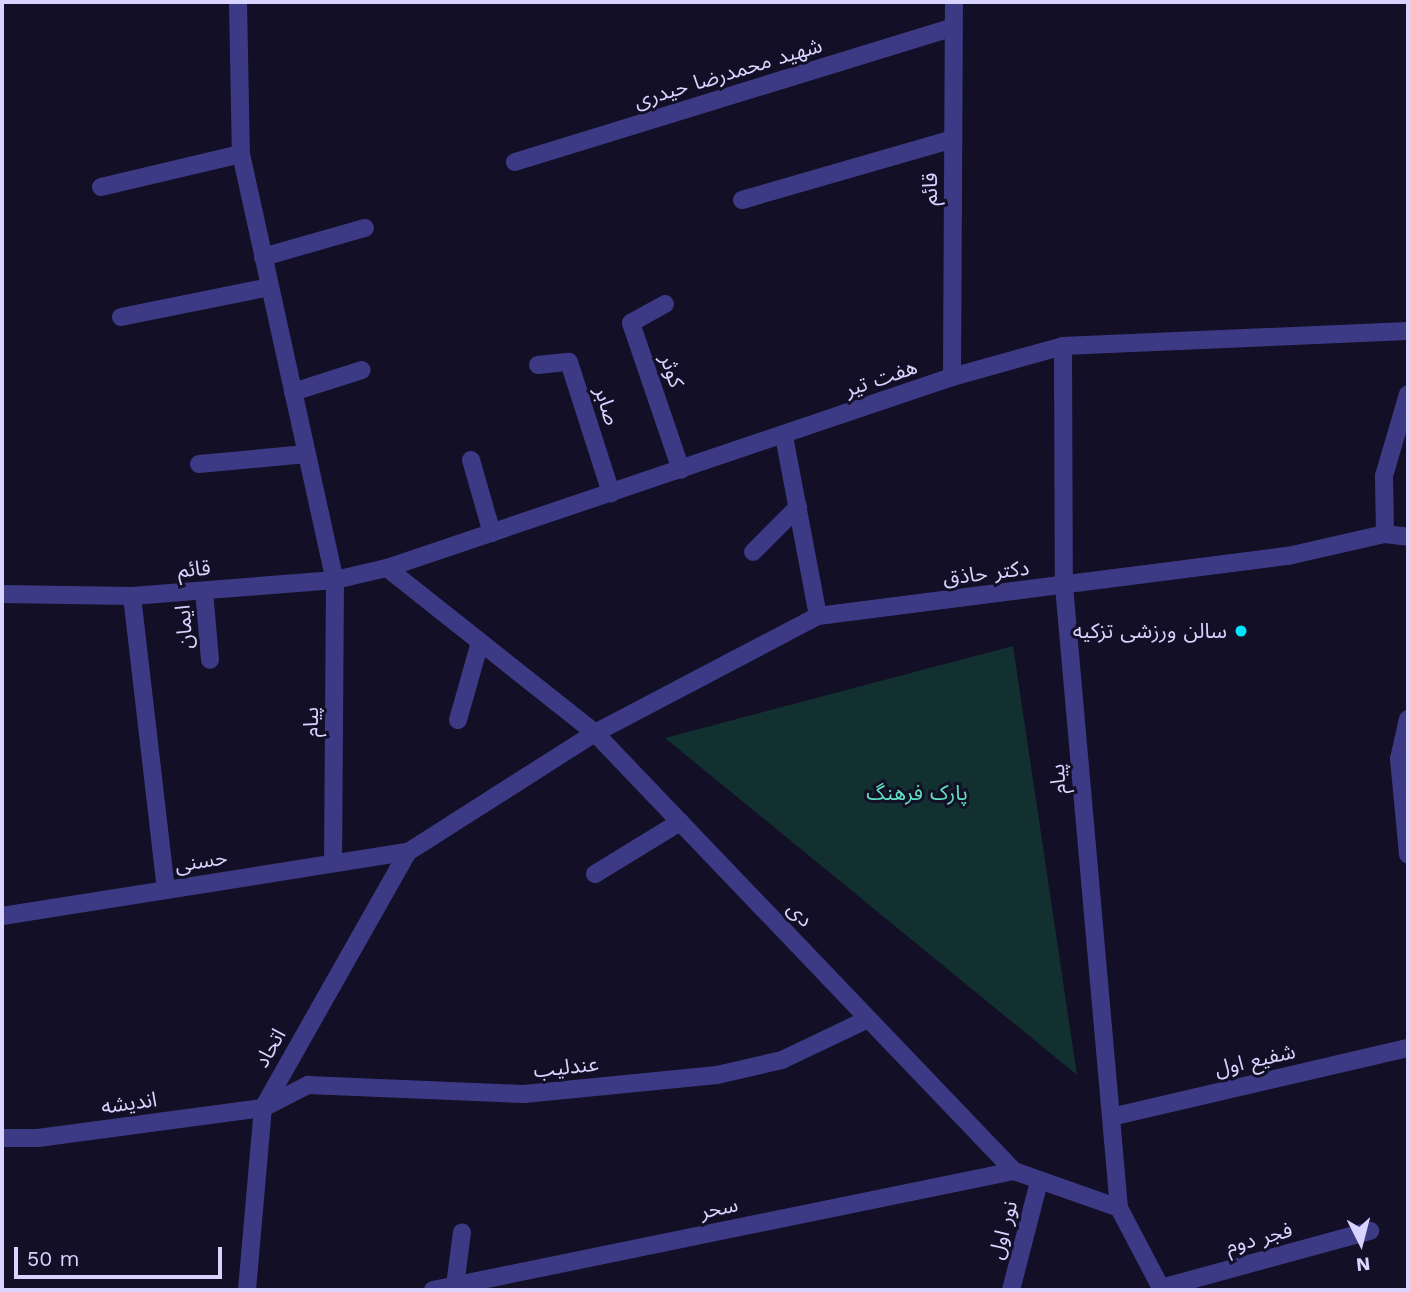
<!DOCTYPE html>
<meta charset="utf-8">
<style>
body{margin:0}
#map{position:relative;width:1410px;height:1292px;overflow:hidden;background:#130f26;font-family:"Work Sans","Noto Sans Arabic",sans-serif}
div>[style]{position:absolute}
.green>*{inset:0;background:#12302f}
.minor>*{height:18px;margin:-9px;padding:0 9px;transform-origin:9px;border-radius:9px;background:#3d3a85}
.tertiary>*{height:18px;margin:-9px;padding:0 9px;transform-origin:9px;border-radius:9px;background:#3d3a85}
.dots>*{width:19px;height:19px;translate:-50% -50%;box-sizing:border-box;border:4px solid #130f26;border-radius:50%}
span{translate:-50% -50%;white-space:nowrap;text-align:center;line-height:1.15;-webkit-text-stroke:6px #130f26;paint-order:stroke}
.street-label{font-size:21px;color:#d9d4ff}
.poi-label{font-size:21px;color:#d9d4ff}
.right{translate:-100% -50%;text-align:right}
.park-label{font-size:21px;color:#5fe0c0}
.frame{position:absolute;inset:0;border:4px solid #d9d4ff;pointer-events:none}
.north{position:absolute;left:1326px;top:1208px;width:70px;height:70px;-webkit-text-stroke:5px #130f26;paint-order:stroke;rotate:174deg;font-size:19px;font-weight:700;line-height:28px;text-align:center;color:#d9d4ff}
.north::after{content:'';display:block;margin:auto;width:24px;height:32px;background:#d9d4ff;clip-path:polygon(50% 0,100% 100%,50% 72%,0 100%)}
.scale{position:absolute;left:14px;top:1247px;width:208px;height:32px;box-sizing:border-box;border:4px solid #d9d4ff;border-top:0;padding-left:9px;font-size:21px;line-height:24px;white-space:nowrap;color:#d9d4ff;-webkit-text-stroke:5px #130f26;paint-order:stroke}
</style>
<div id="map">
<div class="green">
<div style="clip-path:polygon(1013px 646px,1077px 1075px,665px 738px)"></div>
</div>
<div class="minor">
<div style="left:238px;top:2px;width:152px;rotate:88.9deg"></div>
<div style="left:241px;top:154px;width:436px;rotate:77.6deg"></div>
<div style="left:335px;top:580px;width:283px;rotate:90.4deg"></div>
<div style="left:515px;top:162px;width:458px;rotate:-17.1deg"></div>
<div style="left:101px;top:187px;width:144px;rotate:-13.3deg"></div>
<div style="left:742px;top:200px;width:220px;rotate:-16.1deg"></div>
<div style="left:263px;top:257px;width:106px;rotate:-15.9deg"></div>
<div style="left:665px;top:304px;width:39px;rotate:151deg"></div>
<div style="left:631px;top:323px;width:155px;rotate:71.2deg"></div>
<div style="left:121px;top:317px;width:152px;rotate:-11.4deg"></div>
<div style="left:1063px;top:346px;width:240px;rotate:89.8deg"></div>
<div style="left:1064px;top:586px;width:624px;rotate:84.95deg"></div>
<div style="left:538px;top:365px;width:31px;rotate:-6deg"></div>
<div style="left:569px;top:362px;width:138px;rotate:72.2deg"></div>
<div style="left:952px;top:377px;width:375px;rotate:-89.7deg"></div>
<div style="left:293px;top:392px;width:72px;rotate:-17.7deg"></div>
<div style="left:784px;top:436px;width:183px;rotate:79.3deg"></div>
<div style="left:471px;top:460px;width:76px;rotate:74deg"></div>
<div style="left:199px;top:464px;width:108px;rotate:-5.3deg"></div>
<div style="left:1385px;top:534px;width:58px;rotate:-91deg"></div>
<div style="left:1384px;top:476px;width:85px;rotate:-73.7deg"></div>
<div style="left:753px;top:552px;width:64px;rotate:-45deg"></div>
<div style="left:204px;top:591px;width:69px;rotate:85deg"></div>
<div style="left:132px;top:596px;width:296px;rotate:83.4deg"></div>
<div style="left:1408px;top:719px;width:41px;rotate:102.7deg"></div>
<div style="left:1399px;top:759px;width:96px;rotate:84.6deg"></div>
<div style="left:458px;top:720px;width:81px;rotate:-74.2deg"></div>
<div style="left:595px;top:874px;width:100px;rotate:-31.5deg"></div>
<div style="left:2px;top:916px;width:411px;rotate:-9deg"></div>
<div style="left:408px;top:852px;width:222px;rotate:-32.5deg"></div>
<div style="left:595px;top:733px;width:252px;rotate:-27.7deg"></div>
<div style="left:818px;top:616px;width:474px;rotate:-7.3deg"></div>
<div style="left:1288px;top:556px;width:99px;rotate:-12.8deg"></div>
<div style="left:1385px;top:534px;width:23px;rotate:7deg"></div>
<div style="left:1111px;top:1117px;width:305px;rotate:-13.1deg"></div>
<div style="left:2px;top:1138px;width:36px"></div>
<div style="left:38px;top:1138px;width:227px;rotate:-7.6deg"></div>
<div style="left:263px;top:1108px;width:51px;rotate:-27.1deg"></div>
<div style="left:308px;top:1085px;width:216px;rotate:2.4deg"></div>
<div style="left:524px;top:1094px;width:194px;rotate:-5.6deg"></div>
<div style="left:717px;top:1075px;width:67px;rotate:-13deg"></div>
<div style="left:782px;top:1060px;width:95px;rotate:-25.5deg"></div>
<div style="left:455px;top:1286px;width:54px;rotate:-82.6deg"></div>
<div style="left:1161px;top:1288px;width:217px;rotate:-15.3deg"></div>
<div style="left:247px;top:1290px;width:183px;rotate:-85deg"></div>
<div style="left:263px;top:1108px;width:294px;rotate:-60.5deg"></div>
<div style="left:433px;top:1290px;width:593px;rotate:-11.58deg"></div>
<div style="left:1011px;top:1290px;width:112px;rotate:-75.5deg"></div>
</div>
<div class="tertiary">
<div style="left:387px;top:568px;width:265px;rotate:38.4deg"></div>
<div style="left:595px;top:733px;width:606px;rotate:46.27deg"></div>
<div style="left:1014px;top:1171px;width:111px;rotate:19.4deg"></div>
<div style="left:1119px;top:1208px;width:93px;rotate:62.3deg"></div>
<div style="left:2px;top:594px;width:130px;rotate:0.9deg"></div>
<div style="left:132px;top:596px;width:204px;rotate:-4.5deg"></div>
<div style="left:335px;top:580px;width:53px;rotate:-13deg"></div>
<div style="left:387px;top:568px;width:596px;rotate:-18.68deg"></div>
<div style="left:952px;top:377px;width:115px;rotate:-15.6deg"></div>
<div style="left:1063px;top:346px;width:345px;rotate:-2.5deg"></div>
</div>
<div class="dots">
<div style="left:1241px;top:631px;background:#00e5ff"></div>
</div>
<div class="street-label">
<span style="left:728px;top:73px;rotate:-17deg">شهید محمدرضا حیدری</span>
<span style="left:930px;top:189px;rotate:-90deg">قائم</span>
<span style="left:672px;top:371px;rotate:71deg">کوثر</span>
<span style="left:881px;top:378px;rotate:-19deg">هفت تیر</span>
<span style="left:607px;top:406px;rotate:72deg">صابر</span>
<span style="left:194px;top:569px;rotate:-5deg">قائم</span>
<span style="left:986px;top:573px;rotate:-7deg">دکتر حاذق</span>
<span style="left:184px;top:627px;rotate:-94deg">ایمان</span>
<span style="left:311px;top:722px;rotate:-90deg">پیام</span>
<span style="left:1058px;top:779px;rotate:-95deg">پیام</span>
<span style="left:201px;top:861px;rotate:-9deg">حسنی</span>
<span style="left:800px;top:914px;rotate:46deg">دی</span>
<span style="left:270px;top:1048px;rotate:-60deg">اتحاد</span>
<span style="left:1255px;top:1060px;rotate:-13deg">شفیع اول</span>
<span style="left:566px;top:1067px;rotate:-6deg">عندلیب</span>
<span style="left:129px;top:1103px;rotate:-8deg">اندیشه</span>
<span style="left:719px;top:1208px;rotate:-12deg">سحر</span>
<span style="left:1003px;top:1230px;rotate:-75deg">نور اول</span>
<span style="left:1259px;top:1238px;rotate:-15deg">فجر دوم</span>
</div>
<div class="poi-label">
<span class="right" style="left:1227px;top:631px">سالن ورزشی تزکیه</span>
</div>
<div class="park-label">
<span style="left:917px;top:793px">پارک فرهنگ</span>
</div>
<div class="frame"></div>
<div class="north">N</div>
<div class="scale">50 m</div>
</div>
